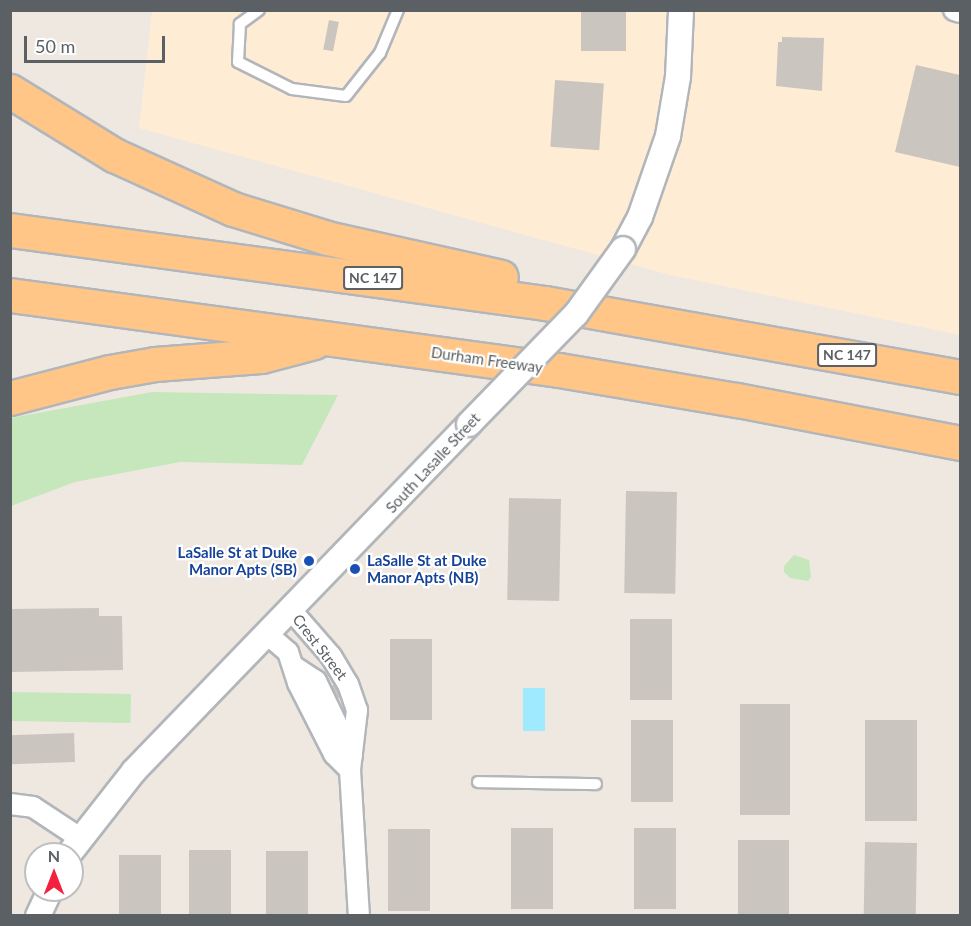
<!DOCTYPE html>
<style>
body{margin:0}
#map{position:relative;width:971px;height:926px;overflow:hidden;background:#eee8e1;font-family:Lato,sans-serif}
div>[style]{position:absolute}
.commercial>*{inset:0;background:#ffecd5}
.green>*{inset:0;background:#c5e7bb;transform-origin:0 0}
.water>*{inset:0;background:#a0eaff;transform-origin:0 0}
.building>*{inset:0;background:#cbc5c0;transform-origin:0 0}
.roads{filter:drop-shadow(2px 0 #b2b6ba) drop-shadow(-2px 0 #b2b6ba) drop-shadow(0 2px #b2b6ba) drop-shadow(0 -2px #b2b6ba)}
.service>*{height:10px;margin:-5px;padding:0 5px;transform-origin:5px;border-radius:5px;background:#fff}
.minor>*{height:20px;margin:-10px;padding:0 10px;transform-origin:10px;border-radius:10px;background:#fff}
.tertiary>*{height:24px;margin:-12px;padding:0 12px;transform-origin:12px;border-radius:12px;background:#fff}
.motorway>*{height:33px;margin:-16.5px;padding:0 16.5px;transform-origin:16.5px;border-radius:16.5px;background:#ffc687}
.bridges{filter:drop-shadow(2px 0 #b2b6ba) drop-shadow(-2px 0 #b2b6ba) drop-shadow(0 2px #b2b6ba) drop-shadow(0 -2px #b2b6ba)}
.tertiary-bridge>*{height:24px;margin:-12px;padding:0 12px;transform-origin:12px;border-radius:12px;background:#fff}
.dots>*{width:16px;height:16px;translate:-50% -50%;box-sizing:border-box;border:3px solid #fff;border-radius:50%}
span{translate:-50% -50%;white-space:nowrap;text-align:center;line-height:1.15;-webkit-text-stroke:4.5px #fff;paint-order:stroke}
.shield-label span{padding:2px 4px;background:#fff;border:2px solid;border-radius:4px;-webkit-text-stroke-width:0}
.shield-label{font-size:14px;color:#5a6063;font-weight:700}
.street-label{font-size:15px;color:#5a6063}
.transit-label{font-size:15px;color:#164399;font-weight:700}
.right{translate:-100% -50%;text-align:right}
.left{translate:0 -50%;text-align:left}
.frame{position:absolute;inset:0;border:12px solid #5a6063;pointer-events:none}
.north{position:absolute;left:24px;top:842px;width:60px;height:60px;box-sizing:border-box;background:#fff;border:2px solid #bdbfc1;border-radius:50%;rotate:0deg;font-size:16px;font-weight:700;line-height:24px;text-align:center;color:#5a6063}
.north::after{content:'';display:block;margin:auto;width:21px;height:27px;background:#f4213e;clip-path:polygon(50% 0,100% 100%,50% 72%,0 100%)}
.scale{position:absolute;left:24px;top:36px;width:141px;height:27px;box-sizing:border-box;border:3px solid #5a6063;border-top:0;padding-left:8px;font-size:18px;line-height:21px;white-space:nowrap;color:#5a6063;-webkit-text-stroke:4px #fff;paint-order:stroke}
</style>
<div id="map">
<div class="commercial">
<div style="clip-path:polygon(152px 11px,960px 11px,960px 335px,670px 275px,139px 128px)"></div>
</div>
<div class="green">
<div style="clip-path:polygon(152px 392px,338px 395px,302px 465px,180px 462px,75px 482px,11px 506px,11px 418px)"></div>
<div style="clip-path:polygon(794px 555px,809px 560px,811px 577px,808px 581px,790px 578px,784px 572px,784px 566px)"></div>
<div style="left:11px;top:692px;width:120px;height:29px;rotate:1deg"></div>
</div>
<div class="water">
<div style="left:523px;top:688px;width:22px;height:43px"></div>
</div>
<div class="building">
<div style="left:581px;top:10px;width:45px;height:41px"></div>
<div style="left:329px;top:20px;width:10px;height:30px;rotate:11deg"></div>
<div style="clip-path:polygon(782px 37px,824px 38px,822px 91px,776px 86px,778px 42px,782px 42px)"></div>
<div style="clip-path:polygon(916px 65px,960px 75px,960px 167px,895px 152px)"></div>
<div style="left:555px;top:80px;width:49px;height:67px;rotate:4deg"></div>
<div style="left:626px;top:491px;width:51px;height:102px;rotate:1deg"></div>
<div style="left:509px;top:498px;width:52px;height:102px;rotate:1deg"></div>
<div style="clip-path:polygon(99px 608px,99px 616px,122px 616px,123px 670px,10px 672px,10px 609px)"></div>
<div style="left:630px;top:619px;width:42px;height:81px"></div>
<div style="left:390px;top:639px;width:42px;height:81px"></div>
<div style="left:335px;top:684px;width:14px;height:7px;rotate:60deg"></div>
<div style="left:740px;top:704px;width:50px;height:111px"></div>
<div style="left:631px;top:720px;width:42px;height:82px"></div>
<div style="left:865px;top:720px;width:52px;height:101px"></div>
<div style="left:74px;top:733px;width:29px;height:64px;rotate:88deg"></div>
<div style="left:511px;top:828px;width:42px;height:81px"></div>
<div style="left:634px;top:828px;width:42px;height:81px"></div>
<div style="left:388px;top:829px;width:42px;height:82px"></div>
<div style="left:738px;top:840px;width:51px;height:76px"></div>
<div style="left:865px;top:842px;width:52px;height:74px;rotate:1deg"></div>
<div style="left:189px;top:850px;width:42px;height:66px"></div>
<div style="left:266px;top:851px;width:42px;height:65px"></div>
<div style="left:119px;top:855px;width:42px;height:61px"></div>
</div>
<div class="roads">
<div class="service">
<div style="left:259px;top:10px;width:24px;rotate:144deg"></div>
<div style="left:240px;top:24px;width:38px;rotate:93deg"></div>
<div style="left:238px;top:62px;width:60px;rotate:26.6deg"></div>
<div style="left:292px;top:89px;width:54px;rotate:7.4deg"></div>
<div style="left:346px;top:96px;width:55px;rotate:-51.7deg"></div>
<div style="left:380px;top:53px;width:47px;rotate:-67.3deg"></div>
<div style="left:478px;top:782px;width:118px;rotate:1deg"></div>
</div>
<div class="minor">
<div style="left:954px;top:10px;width:6px;rotate:18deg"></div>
<div style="left:290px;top:609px;width:62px;rotate:48.9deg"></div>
<div style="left:331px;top:656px;width:33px;rotate:59deg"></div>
<div style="left:348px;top:684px;width:28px;rotate:71deg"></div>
<div style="left:357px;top:710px;width:60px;rotate:96.7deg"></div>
<div style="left:350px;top:770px;width:146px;rotate:86.5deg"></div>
<div style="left:266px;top:633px;width:29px;rotate:41deg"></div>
<div style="left:288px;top:652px;width:33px;rotate:72deg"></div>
<div style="left:298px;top:683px;width:80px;rotate:63.1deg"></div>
<div style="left:334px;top:754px;width:23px;rotate:45deg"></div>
<div style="left:296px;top:668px;width:24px;rotate:33deg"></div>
<div style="left:316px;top:681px;width:83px;rotate:64.4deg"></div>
<div style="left:10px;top:804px;width:23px;rotate:7deg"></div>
<div style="left:33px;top:807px;width:56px;rotate:33.4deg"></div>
</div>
<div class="tertiary">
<div style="left:623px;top:249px;width:36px;rotate:-62deg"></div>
<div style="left:640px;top:217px;width:86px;rotate:-70.9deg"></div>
<div style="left:668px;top:136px;width:60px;rotate:-80.4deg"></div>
<div style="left:678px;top:77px;width:67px;rotate:-87.4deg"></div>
<div style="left:69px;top:854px;width:105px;rotate:-51.9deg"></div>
<div style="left:134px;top:771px;width:482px;rotate:-46deg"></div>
<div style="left:38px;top:916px;width:29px;rotate:-65deg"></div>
</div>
<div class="motorway">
<div style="left:10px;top:91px;width:122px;rotate:31.6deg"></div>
<div style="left:114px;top:155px;width:131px;rotate:24.4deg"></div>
<div style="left:233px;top:209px;width:98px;rotate:17.1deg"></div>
<div style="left:327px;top:238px;width:178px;rotate:12.6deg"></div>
<div style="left:10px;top:230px;width:540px;rotate:7.77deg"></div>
<div style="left:545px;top:303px;width:422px;rotate:10.1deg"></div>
<div style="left:10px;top:295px;width:554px;rotate:7.78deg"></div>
<div style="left:559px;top:370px;width:181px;rotate:9.6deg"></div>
<div style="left:737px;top:400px;width:227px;rotate:10.9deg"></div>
<div style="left:10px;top:398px;width:103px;rotate:-14.6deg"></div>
<div style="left:110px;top:372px;width:46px;rotate:-10.1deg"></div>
<div style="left:155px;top:364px;width:106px;rotate:-4.3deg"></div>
<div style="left:261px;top:356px;width:55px;rotate:-14.8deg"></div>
</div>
</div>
<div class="bridges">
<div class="tertiary-bridge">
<div style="left:469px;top:424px;width:153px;rotate:-45.8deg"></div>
<div style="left:576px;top:314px;width:80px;rotate:-54.1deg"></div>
</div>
</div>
<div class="dots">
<div style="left:309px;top:561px;background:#1a4fb4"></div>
<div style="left:355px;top:569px;background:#1a4fb4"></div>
</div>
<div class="shield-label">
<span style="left:373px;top:278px">NC 147</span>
<span style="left:847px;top:355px">NC 147</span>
</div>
<div class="street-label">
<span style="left:487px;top:360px;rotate:8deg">Durham Freeway</span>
<span style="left:433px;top:463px;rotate:-47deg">South Lasalle Street</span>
<span style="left:320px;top:647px;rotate:52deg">Crest Street</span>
</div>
<div class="transit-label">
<span class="right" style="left:297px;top:561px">LaSalle St at Duke<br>Manor Apts (SB)</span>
<span class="left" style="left:367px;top:569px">LaSalle St at Duke<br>Manor Apts (NB)</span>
</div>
<div class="frame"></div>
<div class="north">N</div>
<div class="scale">50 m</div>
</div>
